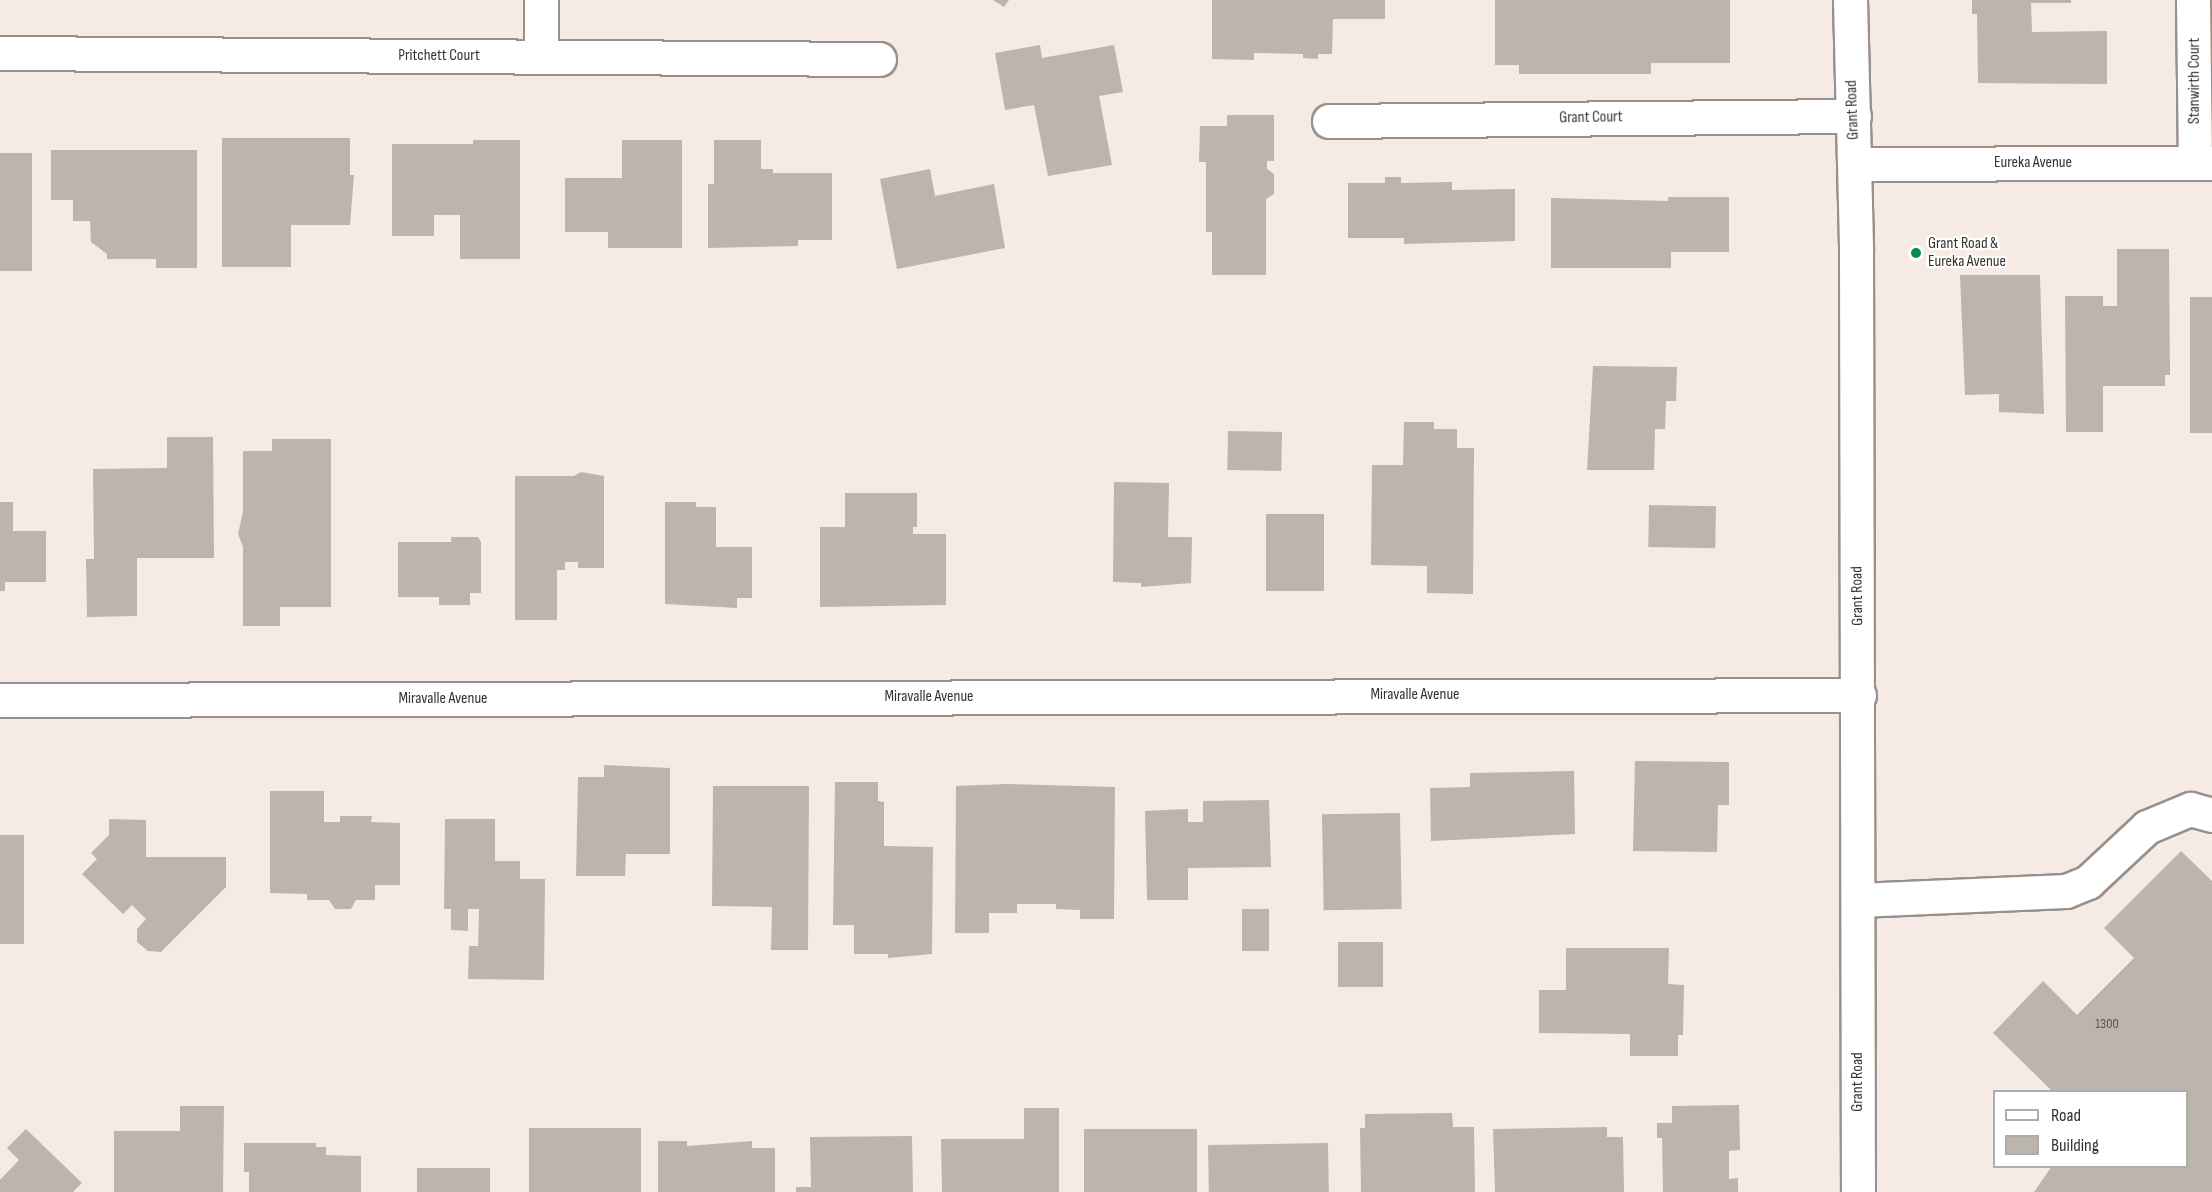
<!DOCTYPE html>
<style>
body{margin:0}
#map{position:relative;width:2212px;height:1192px;overflow:hidden;background:#f6ebe4;font-family:"Sofia Sans Condensed",sans-serif}
div>[style]{position:absolute}
.building>*{inset:0;background:#bcb5ac;transform-origin:0 0}
.roads{filter:drop-shadow(2px 0 #9a908a) drop-shadow(-2px 0 #9a908a) drop-shadow(0 2px #9a908a) drop-shadow(0 -2px #9a908a)}
.minor>*{height:33px;margin:-16.5px;padding:0 16.5px;transform-origin:16.5px;border-radius:16.5px;background:#fff}
.major>*{height:33px;margin:-16.5px;padding:0 16.5px;transform-origin:16.5px;border-radius:16.5px;background:#fff}
.dots>*{width:16px;height:16px;translate:-50% -50%;box-sizing:border-box;border:3px solid #fff;border-radius:50%}
span{translate:-50% -50%;white-space:nowrap;text-align:center;line-height:1.15;-webkit-text-stroke:4.5px #fff;paint-order:stroke}
.number-label{font-size:14px;color:#58534e}
.number-label span{-webkit-text-stroke-width:0}
.street-label{font-size:16px;color:#36322f}
.poi-label{font-size:16px;color:#36322f}
.left{translate:0 -50%;text-align:left}
.legend{position:absolute;left:1993px;top:1090px;width:195px;height:78px;box-sizing:border-box;background:#fff;border:2px solid #afadac;margin:0;padding:8px 10px;list-style:none;font-size:18px;color:#36322f}
.legend li{display:flex;align-items:center;gap:12px;height:30px}
.legend b{width:30px;border:2px solid #afadac}
</style>
<div id="map">
<div class="building">
<div style="clip-path:polygon(993px 0,1009px 0,1004px 7px)"></div>
<div style="clip-path:polygon(1212px 0,1385px 0,1385px 19px,1333px 19px,1332px 54px,1318px 54px,1318px 59px,1303px 58px,1303px 54px,1254px 53px,1254px 60px,1212px 59px)"></div>
<div style="clip-path:polygon(1495px 0,1730px 0,1730px 63px,1651px 63px,1651px 74px,1519px 74px,1519px 65px,1495px 65px)"></div>
<div style="clip-path:polygon(1972px 0,2071px 0,2071px 3px,2031px 3px,2032px 32px,2107px 31px,2107px 84px,1978px 83px,1977px 14px,1972px 14px)"></div>
<div style="clip-path:polygon(1040px 45px,1042px 58px,1114px 45px,1123px 92px,1099px 96px,1112px 165px,1048px 176px,1034px 105px,1005px 110px,995px 53px)"></div>
<div style="clip-path:polygon(1227px 115px,1274px 115px,1274px 161px,1267px 161px,1267px 169px,1274px 174px,1274px 194px,1266px 199px,1266px 275px,1212px 275px,1212px 232px,1206px 232px,1206px 162px,1199px 162px,1200px 126px,1227px 126px)"></div>
<div style="clip-path:polygon(222px 138px,350px 138px,350px 175px,354px 175px,350px 225px,291px 225px,291px 267px,222px 267px)"></div>
<div style="clip-path:polygon(473px 140px,520px 140px,520px 259px,460px 259px,460px 215px,434px 215px,434px 236px,392px 236px,392px 144px,473px 144px)"></div>
<div style="clip-path:polygon(622px 140px,682px 140px,682px 248px,608px 248px,608px 232px,565px 232px,565px 178px,622px 178px)"></div>
<div style="clip-path:polygon(714px 140px,761px 140px,761px 169px,773px 169px,773px 173px,832px 173px,832px 240px,798px 240px,798px 246px,708px 248px,708px 184px,714px 184px)"></div>
<div style="clip-path:polygon(51px 150px,197px 150px,197px 268px,156px 268px,156px 259px,107px 259px,107px 254px,91px 242px,90px 221px,73px 221px,73px 200px,51px 200px)"></div>
<div style="left:0;top:153px;width:32px;height:118px"></div>
<div style="clip-path:polygon(930px 169px,935px 196px,994px 184px,1005px 248px,897px 269px,880px 179px)"></div>
<div style="clip-path:polygon(1385px 177px,1401px 177px,1401px 183px,1452px 182px,1452px 190px,1515px 189px,1515px 241px,1404px 244px,1404px 238px,1348px 238px,1348px 183px,1385px 183px)"></div>
<div style="clip-path:polygon(1668px 197px,1729px 197px,1729px 252px,1671px 252px,1671px 268px,1551px 268px,1551px 198px,1668px 201px)"></div>
<div style="clip-path:polygon(2117px 249px,2169px 249px,2170px 375px,2165px 375px,2165px 386px,2103px 386px,2103px 432px,2066px 432px,2065px 296px,2103px 296px,2103px 306px,2117px 306px)"></div>
<div style="clip-path:polygon(1960px 275px,2040px 275px,2044px 414px,1999px 412px,1999px 394px,1965px 395px)"></div>
<div style="left:2190px;top:297px;width:22px;height:136px"></div>
<div style="clip-path:polygon(1593px 366px,1677px 367px,1676px 401px,1666px 401px,1665px 429px,1655px 429px,1654px 470px,1587px 470px)"></div>
<div style="clip-path:polygon(1404px 422px,1434px 422px,1434px 429px,1457px 429px,1457px 448px,1474px 448px,1473px 594px,1427px 593px,1427px 566px,1371px 565px,1372px 465px,1403px 465px)"></div>
<div style="left:1228px;top:431px;width:54px;height:39px;rotate:1deg"></div>
<div style="clip-path:polygon(167px 437px,213px 437px,214px 558px,137px 558px,137px 616px,87px 617px,86px 559px,94px 559px,93px 469px,167px 468px)"></div>
<div style="clip-path:polygon(272px 439px,331px 439px,331px 607px,280px 607px,280px 626px,243px 626px,243px 547px,238px 534px,243px 512px,243px 451px,272px 451px)"></div>
<div style="clip-path:polygon(581px 472px,604px 476px,604px 568px,578px 568px,578px 562px,565px 562px,565px 570px,557px 570px,557px 620px,515px 620px,515px 476px,574px 476px)"></div>
<div style="clip-path:polygon(1114px 482px,1169px 483px,1168px 537px,1192px 537px,1191px 583px,1141px 587px,1141px 583px,1113px 582px)"></div>
<div style="clip-path:polygon(845px 493px,917px 493px,917px 527px,913px 527px,913px 534px,946px 534px,946px 605px,820px 607px,820px 527px,845px 527px)"></div>
<div style="clip-path:polygon(0 502px,13px 502px,13px 531px,46px 531px,46px 582px,5px 582px,5px 591px,0 591px)"></div>
<div style="clip-path:polygon(665px 502px,696px 502px,696px 507px,716px 507px,716px 547px,752px 547px,752px 598px,737px 598px,737px 608px,665px 604px)"></div>
<div style="left:1649px;top:505px;width:67px;height:42px;rotate:1deg"></div>
<div style="left:1266px;top:514px;width:58px;height:77px"></div>
<div style="clip-path:polygon(451px 537px,478px 537px,481px 542px,481px 593px,470px 593px,470px 605px,439px 605px,439px 597px,398px 597px,398px 542px,451px 542px)"></div>
<div style="clip-path:polygon(1635px 761px,1729px 762px,1729px 805px,1718px 805px,1717px 852px,1633px 851px)"></div>
<div style="clip-path:polygon(604px 765px,670px 768px,670px 854px,626px 854px,625px 876px,576px 876px,578px 777px,604px 777px)"></div>
<div style="clip-path:polygon(1574px 771px,1575px 834px,1431px 841px,1430px 788px,1470px 787px,1470px 773px)"></div>
<div style="clip-path:polygon(835px 782px,878px 782px,878px 801px,884px 802px,884px 846px,933px 847px,932px 954px,888px 958px,888px 954px,854px 954px,854px 925px,833px 925px)"></div>
<div style="clip-path:polygon(1006px 784px,1115px 787px,1114px 919px,1080px 919px,1080px 910px,1056px 909px,1056px 904px,1017px 904px,1017px 913px,989px 913px,989px 933px,955px 933px,956px 786px)"></div>
<div style="clip-path:polygon(713px 786px,809px 786px,808px 950px,771px 950px,772px 907px,712px 906px)"></div>
<div style="clip-path:polygon(270px 791px,324px 791px,324px 822px,340px 822px,340px 816px,372px 816px,371px 822px,400px 823px,400px 885px,375px 885px,375px 900px,356px 900px,351px 909px,335px 909px,329px 900px,307px 900px,307px 894px,270px 893px)"></div>
<div style="clip-path:polygon(1269px 800px,1271px 867px,1188px 868px,1188px 900px,1147px 900px,1145px 811px,1188px 809px,1188px 822px,1203px 822px,1203px 801px)"></div>
<div style="left:1400px;top:813px;width:96px;height:78px;rotate:89deg"></div>
<div style="clip-path:polygon(109px 819px,146px 820px,146px 857px,226px 857px,226px 887px,161px 952px,148px 951px,137px 942px,137px 929px,146px 919px,132px 905px,123px 914px,82px 874px,97px 859px,91px 853px,109px 835px)"></div>
<div style="clip-path:polygon(445px 819px,495px 819px,495px 861px,520px 861px,520px 879px,545px 879px,544px 980px,468px 979px,469px 946px,478px 946px,479px 909px,468px 909px,468px 931px,451px 930px,451px 909px,444px 909px)"></div>
<div style="left:0;top:835px;width:24px;height:109px"></div>
<div style="clip-path:polygon(2181px 851px,2212px 881px,2212px 1192px,2034px 1192px,2052px 1166px,2186px 1166px,2186px 1092px,2053px 1092px,1993px 1033px,2043px 981px,2077px 1015px,2134px 958px,2104px 928px)"></div>
<div style="left:1242px;top:909px;width:27px;height:42px"></div>
<div style="left:1383px;top:942px;width:45px;height:45px;rotate:90deg"></div>
<div style="clip-path:polygon(1566px 948px,1669px 948px,1668px 984px,1684px 985px,1683px 1035px,1678px 1035px,1678px 1056px,1630px 1056px,1630px 1034px,1539px 1033px,1539px 990px,1566px 990px)"></div>
<div style="clip-path:polygon(1739px 1105px,1740px 1150px,1729px 1151px,1729px 1179px,1738px 1178px,1738px 1192px,1663px 1192px,1662px 1138px,1657px 1138px,1657px 1123px,1672px 1123px,1672px 1106px)"></div>
<div style="clip-path:polygon(180px 1106px,224px 1106px,223px 1192px,114px 1192px,114px 1131px,180px 1131px)"></div>
<div style="clip-path:polygon(1024px 1108px,1059px 1108px,1059px 1192px,942px 1192px,941px 1139px,1024px 1139px)"></div>
<div style="clip-path:polygon(1452px 1113px,1453px 1127px,1474px 1127px,1475px 1192px,1361px 1192px,1360px 1128px,1365px 1128px,1365px 1114px)"></div>
<div style="clip-path:polygon(1607px 1127px,1607px 1137px,1623px 1137px,1624px 1192px,1495px 1192px,1493px 1129px)"></div>
<div style="left:529px;top:1128px;width:112px;height:64px"></div>
<div style="clip-path:polygon(26px 1129px,82px 1183px,73px 1192px,0 1192px,0 1180px,19px 1160px,7px 1148px)"></div>
<div style="left:1197px;top:1129px;width:63px;height:113px;rotate:90deg"></div>
<div style="clip-path:polygon(912px 1136px,913px 1192px,796px 1192px,796px 1187px,811px 1187px,810px 1137px)"></div>
<div style="clip-path:polygon(658px 1141px,687px 1141px,687px 1146px,752px 1141px,752px 1148px,775px 1148px,775px 1192px,658px 1192px)"></div>
<div style="clip-path:polygon(244px 1143px,316px 1143px,316px 1147px,326px 1147px,326px 1155px,361px 1156px,361px 1192px,249px 1192px,249px 1172px,244px 1172px)"></div>
<div style="left:1328px;top:1143px;width:49px;height:120px;rotate:89deg"></div>
<div style="left:417px;top:1168px;width:73px;height:24px"></div>
</div>
<div class="roads">
<div class="minor">
<div style="left:541px;top:0;width:56px;rotate:90deg"></div>
<div style="left:2193px;top:0;width:163px;rotate:89.3deg"></div>
<div style="left:0;top:53px;width:879px;rotate:0.39deg"></div>
<div style="left:1329px;top:121px;width:525px;rotate:-0.55deg"></div>
<div style="left:1855px;top:164px;width:357px;rotate:-0.2deg"></div>
<div style="left:0;top:700px;width:1859px;rotate:-0.15deg"></div>
<div style="left:1858px;top:900px;width:208px;rotate:-2.5deg"></div>
<div style="left:2066px;top:891px;width:24px;rotate:-22deg"></div>
<div style="left:2088px;top:882px;width:81px;rotate:-43deg"></div>
<div style="left:2147px;top:827px;width:47px;rotate:-22.7deg"></div>
<div style="left:2190px;top:809px;width:23px;rotate:15deg"></div>
</div>
<div class="major">
<div style="left:1850px;top:0;width:252px;rotate:88.6deg"></div>
<div style="left:1856px;top:252px;width:940px;rotate:89.88deg"></div>
</div>
</div>
<div class="dots">
<div style="left:1916px;top:253px;background:#048e4c"></div>
</div>
<div class="number-label">
<span style="left:2107px;top:1024px">1300</span>
</div>
<div class="street-label">
<span style="left:439px;top:56px">Pritchett Court</span>
<span style="left:2195px;top:81px;rotate:-90deg">Stanwirth Court</span>
<span style="left:1853px;top:110px;rotate:-92deg">Grant Road</span>
<span style="left:1591px;top:118px;rotate:-1deg">Grant Court</span>
<span style="left:2033px;top:163px">Eureka Avenue</span>
<span style="left:1858px;top:596px;rotate:-91deg">Grant Road</span>
<span style="left:1415px;top:695px">Miravalle Avenue</span>
<span style="left:929px;top:697px">Miravalle Avenue</span>
<span style="left:443px;top:699px">Miravalle Avenue</span>
<span style="left:1858px;top:1082px;rotate:-90deg">Grant Road</span>
</div>
<div class="poi-label">
<span class="left" style="left:1928px;top:253px">Grant Road &amp;<br>Eureka Avenue</span>
</div>
<ul class="legend">
<li><b style="height:8px;background:#fff"></b>Road</li>
<li><b style="height:16px;background:#bcb5ac"></b>Building</li>
</ul>
</div>
